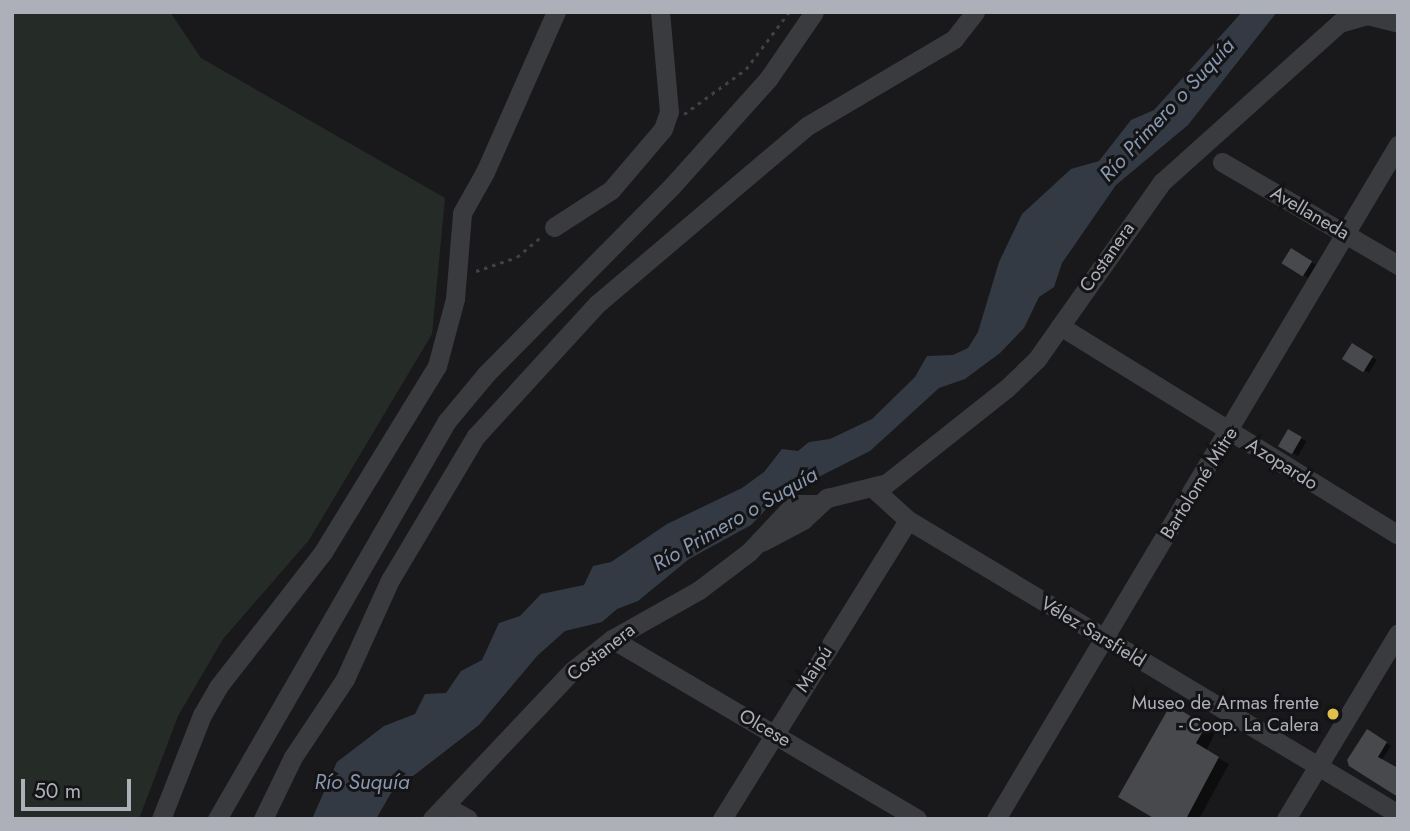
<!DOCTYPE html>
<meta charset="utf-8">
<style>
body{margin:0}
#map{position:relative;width:1410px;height:831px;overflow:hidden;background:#19191b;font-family:Jost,sans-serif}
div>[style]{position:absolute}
.green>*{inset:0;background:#252c27}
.water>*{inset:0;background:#343a43}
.shadow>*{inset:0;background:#0007;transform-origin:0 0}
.building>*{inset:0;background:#48494d;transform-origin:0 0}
.path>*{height:2.5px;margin-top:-1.25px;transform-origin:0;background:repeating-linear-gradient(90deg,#404146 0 3.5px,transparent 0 8.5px)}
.minor>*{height:19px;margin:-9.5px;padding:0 9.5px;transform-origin:9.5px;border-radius:9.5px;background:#3a3b3f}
.dots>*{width:19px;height:19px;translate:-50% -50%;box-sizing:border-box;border:4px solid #141416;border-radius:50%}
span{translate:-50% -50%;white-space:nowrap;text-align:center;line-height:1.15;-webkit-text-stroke:6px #141416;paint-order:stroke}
.street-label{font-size:19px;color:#adafb9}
.poi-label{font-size:19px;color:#adafb9}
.right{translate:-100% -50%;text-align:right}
.water-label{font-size:21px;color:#8898b0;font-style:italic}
.frame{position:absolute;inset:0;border:14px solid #adafb9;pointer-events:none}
.scale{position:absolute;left:21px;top:779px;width:110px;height:32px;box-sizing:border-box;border:4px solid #adafb9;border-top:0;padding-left:9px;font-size:21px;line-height:24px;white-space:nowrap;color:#adafb9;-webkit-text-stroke:5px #141416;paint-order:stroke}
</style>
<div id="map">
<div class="green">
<div style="clip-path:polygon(12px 12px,170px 12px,201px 58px,445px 198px,432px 334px,309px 540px,223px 639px,178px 716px,139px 819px,12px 819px)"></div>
</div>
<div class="water">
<div style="clip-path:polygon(1242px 12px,1277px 12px,1188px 125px,1116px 185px,1062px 263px,1054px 287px,1039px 297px,1024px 328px,1000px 353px,965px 379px,939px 388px,870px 451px,777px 498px,751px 525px,689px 559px,638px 601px,617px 609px,602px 622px,565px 631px,537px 656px,479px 725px,391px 793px,376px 819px,312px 819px,337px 762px,384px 726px,415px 714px,425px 694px,446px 693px,461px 671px,482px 660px,499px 623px,520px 616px,541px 594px,584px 585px,593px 566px,611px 562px,667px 524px,742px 488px,764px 472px,782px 449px,798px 451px,809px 442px,830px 439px,872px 419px,915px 377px,927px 356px,953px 355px,968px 348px,978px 332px,999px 262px,1022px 214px,1071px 169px,1099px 161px,1131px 120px,1154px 110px)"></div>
</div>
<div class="shadow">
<div style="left:1291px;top:250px;width:29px;height:15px;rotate:31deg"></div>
<div style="left:1352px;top:345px;width:29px;height:15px;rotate:31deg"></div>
<div style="left:1288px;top:431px;width:21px;height:17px;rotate:29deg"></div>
<div style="clip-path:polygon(1171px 707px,1215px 733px,1206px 751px,1229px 764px,1199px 819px,1159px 819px)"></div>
<div style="clip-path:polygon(1367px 732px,1391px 746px,1381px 761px,1349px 760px)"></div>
</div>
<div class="building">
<div style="left:1291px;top:248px;width:25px;height:18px;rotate:32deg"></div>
<div style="left:1352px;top:343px;width:25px;height:19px;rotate:32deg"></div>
<div style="left:1288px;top:429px;width:16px;height:20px;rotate:30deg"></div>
<div style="clip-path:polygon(1171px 704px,1206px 726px,1196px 743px,1219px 757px,1186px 819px,1155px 819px,1118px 797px)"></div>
<div style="clip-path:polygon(1367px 729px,1387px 742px,1378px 757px,1398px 768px,1398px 797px,1349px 766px,1347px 760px)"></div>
</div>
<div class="path">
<div style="left:684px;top:114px;width:77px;rotate:-36deg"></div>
<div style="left:746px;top:69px;width:71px;rotate:-53deg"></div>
<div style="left:476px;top:271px;width:43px;rotate:-18.9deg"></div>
<div style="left:517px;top:257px;width:30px;rotate:-40deg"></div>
</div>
<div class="minor">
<div style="left:1222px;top:162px;width:204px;rotate:30.3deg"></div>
<div style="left:554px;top:227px;width:68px;rotate:-33deg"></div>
<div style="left:611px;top:190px;width:80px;rotate:-49.6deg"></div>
<div style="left:663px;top:129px;width:18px;rotate:-71deg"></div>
<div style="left:669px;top:112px;width:100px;rotate:-95.1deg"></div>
<div style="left:1060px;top:326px;width:397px;rotate:31.7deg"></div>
<div style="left:874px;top:489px;width:46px;rotate:42.4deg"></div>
<div style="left:908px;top:520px;width:571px;rotate:30.96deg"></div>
<div style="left:762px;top:542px;width:47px;rotate:-28.2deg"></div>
<div style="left:803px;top:520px;width:33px;rotate:-43deg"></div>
<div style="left:827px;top:498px;width:62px;rotate:-14deg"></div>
<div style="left:887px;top:483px;width:153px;rotate:-38.4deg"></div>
<div style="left:1007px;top:388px;width:42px;rotate:-44deg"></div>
<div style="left:1037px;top:359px;width:217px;rotate:-54.8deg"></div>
<div style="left:1162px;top:182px;width:238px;rotate:-41.9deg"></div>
<div style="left:1339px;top:23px;width:29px;rotate:-16deg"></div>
<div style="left:1367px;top:15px;width:32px;rotate:14deg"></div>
<div style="left:612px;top:639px;width:354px;rotate:30.5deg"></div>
<div style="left:445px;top:806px;width:26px;rotate:29deg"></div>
<div style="left:161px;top:819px;width:112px;rotate:-68.5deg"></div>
<div style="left:202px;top:715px;width:32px;rotate:-60deg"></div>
<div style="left:218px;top:687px;width:171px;rotate:-52.1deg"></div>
<div style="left:323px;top:552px;width:218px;rotate:-58.5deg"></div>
<div style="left:437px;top:366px;width:69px;rotate:-75deg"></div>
<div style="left:455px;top:299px;width:86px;rotate:-85.3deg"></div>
<div style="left:462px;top:213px;width:47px;rotate:-60.7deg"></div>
<div style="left:485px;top:172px;width:175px;rotate:-66.1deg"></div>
<div style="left:217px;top:819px;width:460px;rotate:-60deg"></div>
<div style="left:447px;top:421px;width:61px;rotate:-50.3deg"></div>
<div style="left:486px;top:374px;width:264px;rotate:-45.3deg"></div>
<div style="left:672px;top:186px;width:144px;rotate:-48.1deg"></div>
<div style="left:768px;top:79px;width:81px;rotate:-55.5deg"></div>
<div style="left:263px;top:819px;width:69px;rotate:-64.2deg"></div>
<div style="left:293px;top:757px;width:94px;rotate:-56.3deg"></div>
<div style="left:345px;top:679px;width:109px;rotate:-65.6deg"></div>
<div style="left:390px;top:580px;width:168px;rotate:-59.2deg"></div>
<div style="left:476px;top:436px;width:179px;rotate:-47.5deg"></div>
<div style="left:597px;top:304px;width:275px;rotate:-40.3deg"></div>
<div style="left:807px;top:126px;width:171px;rotate:-30.6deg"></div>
<div style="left:954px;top:39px;width:34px;rotate:-52deg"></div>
<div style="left:432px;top:819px;width:204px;rotate:-46.6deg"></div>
<div style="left:572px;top:671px;width:51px;rotate:-38.7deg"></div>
<div style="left:612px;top:639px;width:100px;rotate:-29.4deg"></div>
<div style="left:699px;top:590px;width:63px;rotate:-37.2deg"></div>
<div style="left:749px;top:552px;width:66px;rotate:-46.8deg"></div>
<div style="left:794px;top:504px;width:24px"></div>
<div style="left:722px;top:819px;width:352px;rotate:-58.1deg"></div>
<div style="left:996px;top:819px;width:785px;rotate:-59.19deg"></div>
<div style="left:1286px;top:819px;width:217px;rotate:-58.9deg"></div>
</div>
<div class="dots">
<div style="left:1333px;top:714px;background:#e0c04c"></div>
</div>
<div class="street-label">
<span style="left:1310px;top:213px;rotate:30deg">Avellaneda</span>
<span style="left:1107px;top:257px;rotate:-55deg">Costanera</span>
<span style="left:1282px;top:464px;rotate:32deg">Azopardo</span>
<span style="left:1199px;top:483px;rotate:-58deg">Bartolomé Mitre</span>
<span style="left:1093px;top:632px;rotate:31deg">Vélez Sarsfield</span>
<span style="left:601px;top:652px;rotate:-38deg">Costanera</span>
<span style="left:814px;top:669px;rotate:-57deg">Maipú</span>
<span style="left:765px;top:728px;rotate:30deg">Olcese</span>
</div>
<div class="poi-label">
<span class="right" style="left:1319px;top:714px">Museo de Armas frente<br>- Coop. La Calera</span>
</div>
<div class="water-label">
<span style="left:1167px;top:110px;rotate:-47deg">Río Primero o Suquía</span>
<span style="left:735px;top:519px;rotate:-30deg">Río Primero o Suquía</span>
<span style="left:362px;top:782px">Río Suquía</span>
</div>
<div class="frame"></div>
<div class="scale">50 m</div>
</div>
